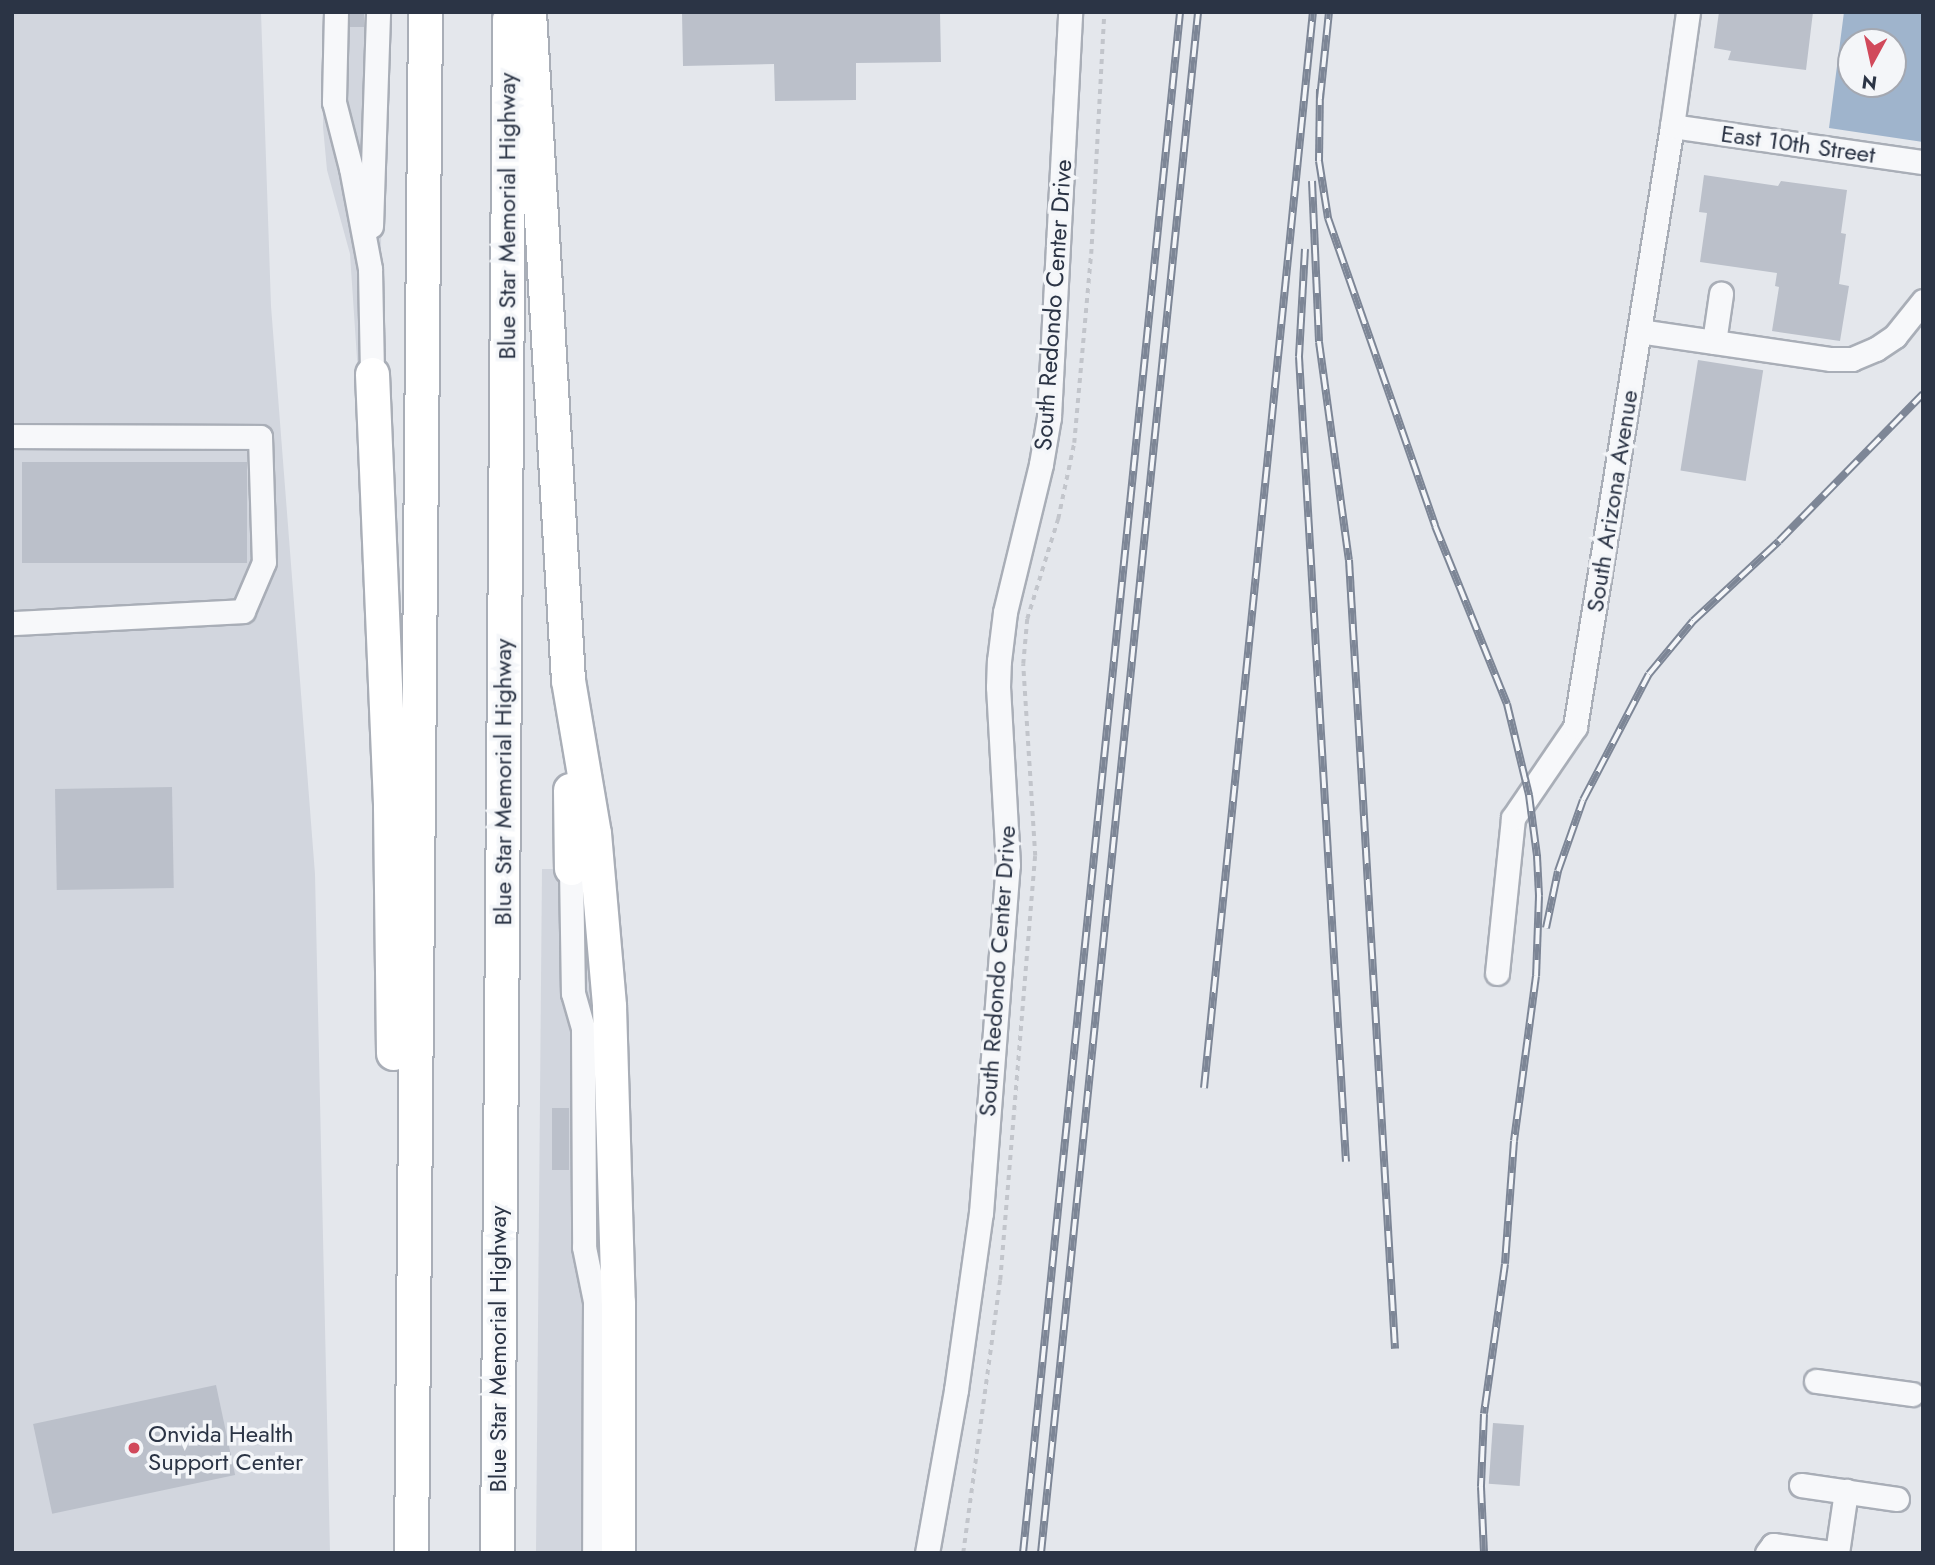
<!DOCTYPE html>
<style>
body{margin:0}
#map{position:relative;width:1935px;height:1565px;overflow:hidden;background:#e4e7ec;font-family:Jost,sans-serif}
div>[style]{position:absolute}
.built>*{inset:0;background:#d2d6de}
.water>*{inset:0;background:#9fb4cc}
.building>*{inset:0;background:#bbc0ca;transform-origin:0 0}
.path>*{height:3.5px;margin-top:-1.75px;transform-origin:0;background:repeating-linear-gradient(90deg,#c2c5cb 0 5px,transparent 0 10px)}
.roads{filter:drop-shadow(2px 0 #a9aeb7) drop-shadow(-2px 0 #a9aeb7) drop-shadow(0 2px #a9aeb7) drop-shadow(0 -2px #a9aeb7)}
.minor>*{height:23px;margin:-11.5px;padding:0 11.5px;transform-origin:11.5px;border-radius:11.5px;background:#f7f8fa}
.highway>*{height:33px;margin:-16.5px;padding:0 16.5px;transform-origin:16.5px;border-radius:16.5px;background:#fff}
.rail>*{height:8px;margin-top:-4px;transform-origin:0;background:repeating-linear-gradient(90deg,#f4f6f9 0 16px,#7d8696 0 32px);box-sizing:border-box;border-block:2px solid #7d8696}
.dots>*{width:19px;height:19px;translate:-50% -50%;box-sizing:border-box;border:4px solid #f4f6f9;border-radius:50%}
span{translate:-50% -50%;white-space:nowrap;text-align:center;line-height:1.15;-webkit-text-stroke:7px #f4f6f9;paint-order:stroke}
.street-label{font-size:24px;color:#2b3445}
.poi-label{font-size:24px;color:#2b3445}
.left{translate:0 -50%;text-align:left}
.frame{position:absolute;inset:0;border:14px solid #2b3445;pointer-events:none}
.north{position:absolute;left:1837px;top:28px;width:70px;height:70px;box-sizing:border-box;background:#f4f6f9;border:2px solid #a4a8b1;border-radius:50%;rotate:188deg;font-size:19px;font-weight:700;line-height:28px;text-align:center;color:#2b3445}
.north::after{content:'';display:block;margin:auto;width:24px;height:32px;background:#d1495b;clip-path:polygon(50% 0,100% 100%,50% 72%,0 100%)}
</style>
<div id="map">
<div class="built">
<div style="clip-path:polygon(12px 12px,261px 12px,271px 306px,315px 874px,330px 1553px,12px 1553px)"></div>
<div style="clip-path:polygon(324px 12px,383px 12px,380px 374px,358px 374px,350px 254px,327px 170px,323px 127px)"></div>
<div style="clip-path:polygon(542px 869px,589px 869px,600px 1015px,605px 1553px,536px 1553px)"></div>
</div>
<div class="water">
<div style="clip-path:polygon(evenodd,1844px 12px,1923px 12px,1923px 142px,1829px 128px,1844px 12px,1851px 42px,1893px 42px,1893px 84px,1851px 84px,1851px 42px)"></div>
</div>
<div class="building">
<div style="left:350px;top:12px;width:14px;height:15px"></div>
<div style="clip-path:polygon(682px 12px,940px 12px,941px 62px,856px 63px,856px 100px,775px 101px,774px 64px,683px 66px)"></div>
<div style="clip-path:polygon(1719px 12px,1813px 12px,1806px 70px,1728px 60px,1731px 51px,1714px 48px)"></div>
<div style="clip-path:polygon(1704px 175px,1778px 186px,1781px 181px,1847px 190px,1841px 233px,1846px 234px,1839px 284px,1849px 286px,1840px 341px,1772px 331px,1779px 287px,1775px 286px,1777px 273px,1700px 262px,1707px 213px,1699px 212px)"></div>
<div style="left:1698px;top:360px;width:66px;height:112px;rotate:9deg"></div>
<div style="left:22px;top:462px;width:225px;height:101px"></div>
<div style="left:172px;top:787px;width:101px;height:117px;rotate:89deg"></div>
<div style="left:552px;top:1108px;width:17px;height:62px"></div>
<div style="left:216px;top:1385px;width:92px;height:187px;rotate:78deg"></div>
<div style="left:1493px;top:1423px;width:31px;height:61px;rotate:4deg"></div>
</div>
<div class="path">
<div style="left:963px;top:1553px;width:275px;rotate:-82.3deg"></div>
<div style="left:1000px;top:1280px;width:425px;rotate:-85.3deg"></div>
<div style="left:1035px;top:856px;width:192px;rotate:-93.6deg"></div>
<div style="left:1023px;top:664px;width:45px;rotate:-84.9deg"></div>
<div style="left:1027px;top:619px;width:105px;rotate:-72.8deg"></div>
<div style="left:1058px;top:519px;width:78px;rotate:-78.1deg"></div>
<div style="left:1074px;top:443px;width:190px;rotate:-84.9deg"></div>
<div style="left:1091px;top:254px;width:242px;rotate:-86.9deg"></div>
</div>
<div class="roads">
<div class="minor">
<div style="left:336px;top:12px;width:90px;rotate:91.3deg"></div>
<div style="left:334px;top:102px;width:68px;rotate:75.6deg"></div>
<div style="left:351px;top:168px;width:103px;rotate:79.3deg"></div>
<div style="left:370px;top:269px;width:105px;rotate:88.9deg"></div>
<div style="left:1672px;top:126px;width:254px;rotate:8.2deg"></div>
<div style="left:371px;top:226px;width:214px;rotate:-88.1deg"></div>
<div style="left:1639px;top:331px;width:194px;rotate:8.3deg"></div>
<div style="left:1831px;top:359px;width:21px"></div>
<div style="left:1852px;top:359px;width:26px;rotate:-23deg"></div>
<div style="left:1876px;top:349px;width:23px;rotate:-34deg"></div>
<div style="left:1895px;top:336px;width:45px;rotate:-51.3deg"></div>
<div style="left:1714px;top:342px;width:49px;rotate:-81.7deg"></div>
<div style="left:12px;top:436px;width:248px;rotate:0.2deg"></div>
<div style="left:260px;top:437px;width:125px;rotate:88.2deg"></div>
<div style="left:264px;top:562px;width:53px;rotate:113.2deg"></div>
<div style="left:243px;top:611px;width:231px;rotate:177deg"></div>
<div style="left:571px;top:868px;width:125px;rotate:89.1deg"></div>
<div style="left:573px;top:993px;width:37px;rotate:74deg"></div>
<div style="left:583px;top:1029px;width:218px;rotate:89.7deg"></div>
<div style="left:584px;top:1247px;width:55px;rotate:78.5deg"></div>
<div style="left:595px;top:1301px;width:252px;rotate:90.2deg"></div>
<div style="left:1497px;top:973px;width:156px;rotate:-84.1deg"></div>
<div style="left:1513px;top:818px;width:110px;rotate:-55.7deg"></div>
<div style="left:1575px;top:727px;width:609px;rotate:-80.83deg"></div>
<div style="left:1672px;top:126px;width:115px;rotate:-82deg"></div>
<div style="left:1816px;top:1381px;width:97px;rotate:7.7deg"></div>
<div style="left:1801px;top:1485px;width:97px;rotate:8.3deg"></div>
<div style="left:927px;top:1553px;width:166px;rotate:-79.9deg"></div>
<div style="left:956px;top:1390px;width:179px;rotate:-82deg"></div>
<div style="left:981px;top:1213px;width:349px;rotate:-85.6deg"></div>
<div style="left:1008px;top:865px;width:178px;rotate:-93.2deg"></div>
<div style="left:998px;top:687px;width:26px;rotate:-88deg"></div>
<div style="left:999px;top:661px;width:49px;rotate:-83deg"></div>
<div style="left:1005px;top:612px;width:152px;rotate:-76.3deg"></div>
<div style="left:1041px;top:464px;width:48px;rotate:-80.3deg"></div>
<div style="left:1049px;top:417px;width:406px;rotate:-87deg"></div>
<div style="left:1767px;top:1553px;width:10px;rotate:-53deg"></div>
<div style="left:1773px;top:1545px;width:61px;rotate:7.6deg"></div>
<div style="left:1837px;top:1553px;width:63px;rotate:-81.7deg"></div>
</div>
<div class="highway">
<div style="left:529px;top:12px;width:669px;rotate:86.66deg"></div>
<div style="left:568px;top:680px;width:155px;rotate:80.4deg"></div>
<div style="left:594px;top:833px;width:174px;rotate:85deg"></div>
<div style="left:609px;top:1006px;width:296px;rotate:88.3deg"></div>
<div style="left:618px;top:1302px;width:251px;rotate:90deg"></div>
<div style="left:372px;top:374px;width:433px;rotate:87.6deg"></div>
<div style="left:390px;top:807px;width:246px;rotate:89.3deg"></div>
<div style="left:570px;top:790px;width:78px;rotate:89.3deg"></div>
<div style="left:411px;top:1553px;width:1541px;rotate:-89.48deg"></div>
<div style="left:497px;top:1553px;width:1534px;rotate:-89.55deg"></div>
</div>
</div>
<div class="rail">
<div style="left:1320px;top:89px;width:72px;rotate:90.8deg"></div>
<div style="left:1319px;top:161px;width:58px;rotate:81deg"></div>
<div style="left:1328px;top:218px;width:326px;rotate:70.8deg"></div>
<div style="left:1435px;top:526px;width:192px;rotate:68deg"></div>
<div style="left:1507px;top:704px;width:94px;rotate:76.4deg"></div>
<div style="left:1529px;top:795px;width:62px;rotate:82.5deg"></div>
<div style="left:1537px;top:856px;width:40px;rotate:87.1deg"></div>
<div style="left:1539px;top:896px;width:80px;rotate:92.1deg"></div>
<div style="left:1536px;top:976px;width:166px;rotate:97.6deg"></div>
<div style="left:1514px;top:1141px;width:123px;rotate:94.2deg"></div>
<div style="left:1505px;top:1264px;width:151px;rotate:98deg"></div>
<div style="left:1484px;top:1414px;width:73px;rotate:92.4deg"></div>
<div style="left:1481px;top:1487px;width:66px;rotate:87.4deg"></div>
<div style="left:1320px;top:99px;width:87px;rotate:-84.1deg"></div>
<div style="left:1312px;top:181px;width:161px;rotate:87.5deg"></div>
<div style="left:1319px;top:342px;width:220px;rotate:82.2deg"></div>
<div style="left:1349px;top:560px;width:790px;rotate:86.66deg"></div>
<div style="left:1305px;top:249px;width:108px;rotate:93.2deg"></div>
<div style="left:1299px;top:357px;width:806px;rotate:86.66deg"></div>
<div style="left:1546px;top:928px;width:58px;rotate:-78.1deg"></div>
<div style="left:1558px;top:871px;width:75px;rotate:-70.6deg"></div>
<div style="left:1583px;top:800px;width:142px;rotate:-62.4deg"></div>
<div style="left:1649px;top:674px;width:69px;rotate:-50.3deg"></div>
<div style="left:1693px;top:621px;width:117px;rotate:-42.9deg"></div>
<div style="left:1779px;top:541px;width:206px;rotate:-45.6deg"></div>
<div style="left:1204px;top:1088px;width:1082px;rotate:-84.22deg"></div>
<div style="left:1023px;top:1553px;width:1549px;rotate:-84.18deg"></div>
<div style="left:1041px;top:1553px;width:1549px;rotate:-84.18deg"></div>
</div>
<div class="dots">
<div style="left:134px;top:1448px;background:#d1495b"></div>
</div>
<div class="street-label">
<span style="left:1798px;top:144px;rotate:8deg">East 10th Street</span>
<span style="left:507px;top:216px;rotate:-90deg">Blue Star Memorial Highway</span>
<span style="left:1053px;top:305px;rotate:-86deg">South Redondo Center Drive</span>
<span style="left:1612px;top:501px;rotate:-81deg">South Arizona Avenue</span>
<span style="left:503px;top:782px;rotate:-90deg">Blue Star Memorial Highway</span>
<span style="left:997px;top:971px;rotate:-86deg">South Redondo Center Drive</span>
<span style="left:498px;top:1349px;rotate:-90deg">Blue Star Memorial Highway</span>
</div>
<div class="poi-label">
<span class="left" style="left:148px;top:1448px">Onvida Health<br>Support Center</span>
</div>
<div class="frame"></div>
<div class="north">N</div>
</div>
